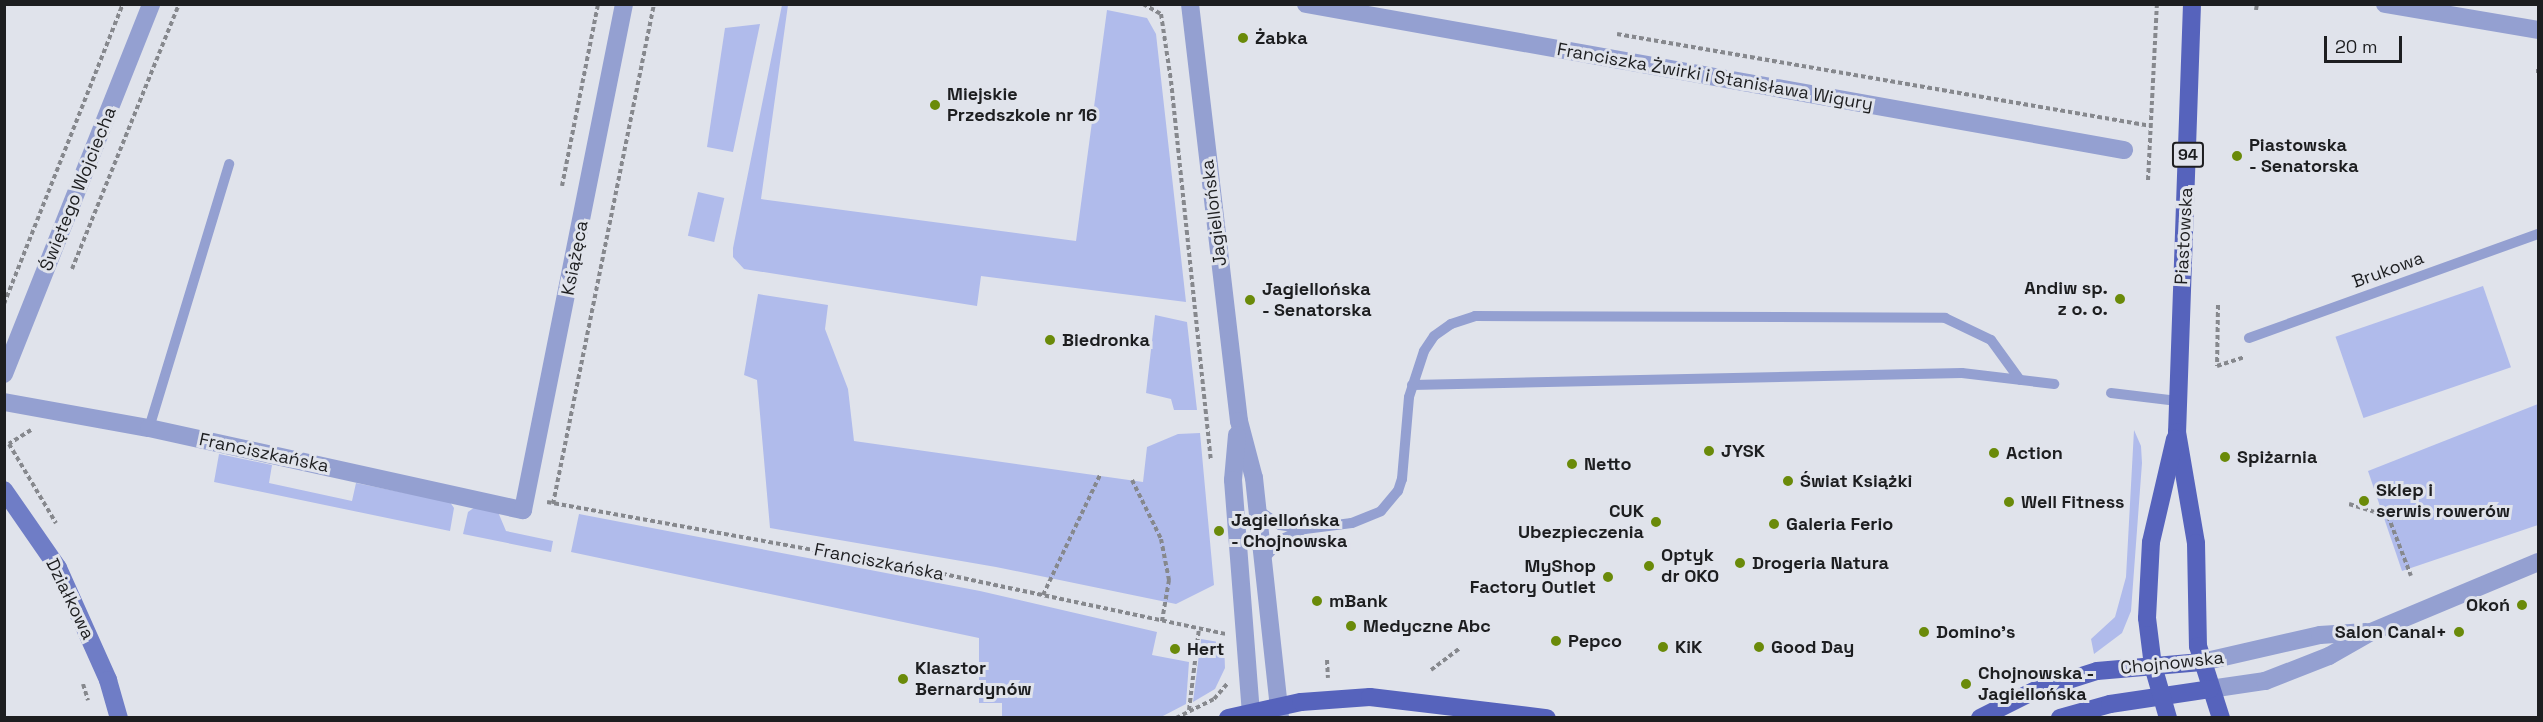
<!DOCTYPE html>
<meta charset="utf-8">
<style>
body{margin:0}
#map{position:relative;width:2543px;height:722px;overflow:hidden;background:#e0e3eb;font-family:"Space Grotesk",sans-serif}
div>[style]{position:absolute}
.green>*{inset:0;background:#b0bbeb;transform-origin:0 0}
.path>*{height:4px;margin-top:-2px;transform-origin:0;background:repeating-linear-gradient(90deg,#86888d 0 4.5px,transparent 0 7.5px)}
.lane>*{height:10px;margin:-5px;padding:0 5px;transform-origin:5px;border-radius:5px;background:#94a0d1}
.street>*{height:18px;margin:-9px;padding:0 9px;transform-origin:9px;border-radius:9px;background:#94a0d1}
.secondary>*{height:18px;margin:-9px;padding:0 9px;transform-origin:9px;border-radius:9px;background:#6f7dc6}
.primary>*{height:18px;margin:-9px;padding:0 9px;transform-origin:9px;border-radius:9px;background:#5663bc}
.dots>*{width:16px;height:16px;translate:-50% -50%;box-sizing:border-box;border:3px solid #e0e3eb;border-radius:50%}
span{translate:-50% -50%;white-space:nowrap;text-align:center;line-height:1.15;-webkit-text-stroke:6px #e0e3eb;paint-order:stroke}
.shield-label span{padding:2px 4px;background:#e0e3eb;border:2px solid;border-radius:4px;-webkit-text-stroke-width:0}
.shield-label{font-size:16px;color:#1d1e20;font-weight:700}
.poi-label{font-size:18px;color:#1d1e20;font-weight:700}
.left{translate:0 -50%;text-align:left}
.right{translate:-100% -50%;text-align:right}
.street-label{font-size:18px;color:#1d1e20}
.frame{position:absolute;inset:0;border:6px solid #1d1e20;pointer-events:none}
.scale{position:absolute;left:2324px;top:36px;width:78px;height:27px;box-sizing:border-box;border:3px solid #1d1e20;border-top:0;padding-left:8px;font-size:18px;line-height:21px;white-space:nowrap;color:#1d1e20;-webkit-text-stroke:4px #e0e3eb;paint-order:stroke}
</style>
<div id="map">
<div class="green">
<div style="clip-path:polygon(782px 5px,788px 5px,761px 199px,1076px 241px,1107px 10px,1147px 18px,1156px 34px,1186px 302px,981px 276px,977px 306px,744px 269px,733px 257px,733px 248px)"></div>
<div style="clip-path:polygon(760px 24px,733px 152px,707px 147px,725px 28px)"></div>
<div style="left:698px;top:192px;width:27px;height:45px;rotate:13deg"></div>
<div style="left:2483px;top:286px;width:86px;height:156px;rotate:71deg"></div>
<div style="clip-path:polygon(758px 294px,828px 305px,825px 329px,848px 389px,854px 441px,1143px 482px,1147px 447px,1178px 434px,1200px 433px,1214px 585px,1176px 604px,996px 567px,770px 528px,757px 380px,744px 375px)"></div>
<div style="clip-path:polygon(1155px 315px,1187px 322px,1197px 410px,1174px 410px,1171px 399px,1146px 393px)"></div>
<div style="clip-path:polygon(2538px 404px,2538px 525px,2402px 571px,2368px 471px)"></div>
<div style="clip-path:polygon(2134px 430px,2141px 446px,2142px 463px,2131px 611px,2122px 633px,2094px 654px,2091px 639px,2115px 617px,2126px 577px)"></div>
<div style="clip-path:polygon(219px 454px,272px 465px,269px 483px,352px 501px,356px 483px,450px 502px,454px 508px,450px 531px,214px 482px)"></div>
<div style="clip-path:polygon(475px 507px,498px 512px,506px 531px,553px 541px,551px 552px,463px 534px,468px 512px)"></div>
<div style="clip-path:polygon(579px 514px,980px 591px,1157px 632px,1152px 655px,1189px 662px,1186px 704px,1161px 717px,1002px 717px,1002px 703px,979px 703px,979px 638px,571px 552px)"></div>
<div style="clip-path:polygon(1201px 639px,1224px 643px,1225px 668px,1215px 689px,1193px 702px)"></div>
</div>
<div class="path">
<div style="left:1143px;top:4px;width:21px;rotate:29deg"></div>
<div style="left:1161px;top:14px;width:68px;rotate:81.5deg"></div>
<div style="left:1171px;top:81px;width:381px;rotate:84deg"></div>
<div style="left:2256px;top:10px;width:6px;rotate:-81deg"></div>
<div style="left:1617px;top:34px;width:542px;rotate:9.78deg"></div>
<div style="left:2536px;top:71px;width:2px"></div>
<div style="left:2148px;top:180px;width:176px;rotate:-87.1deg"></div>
<div style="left:562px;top:186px;width:186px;rotate:-78.8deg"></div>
<div style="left:72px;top:269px;width:286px;rotate:-68deg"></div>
<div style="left:4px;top:304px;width:323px;rotate:-68.4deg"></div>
<div style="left:2218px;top:305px;width:61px;rotate:90.9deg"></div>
<div style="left:2217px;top:366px;width:28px;rotate:-18deg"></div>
<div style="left:31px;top:430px;width:26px;rotate:148deg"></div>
<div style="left:9px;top:444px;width:92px;rotate:59.3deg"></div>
<div style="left:1132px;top:480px;width:66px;rotate:63.8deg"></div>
<div style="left:1161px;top:539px;width:42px;rotate:79deg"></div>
<div style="left:1169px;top:580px;width:42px;rotate:99.7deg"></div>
<div style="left:547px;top:502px;width:379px;rotate:10.2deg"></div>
<div style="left:920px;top:569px;width:312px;rotate:12deg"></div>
<div style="left:553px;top:504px;width:510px;rotate:-78.58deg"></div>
<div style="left:2349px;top:504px;width:41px;rotate:17.1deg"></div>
<div style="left:2388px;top:516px;width:64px;rotate:69deg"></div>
<div style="left:1043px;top:595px;width:133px;rotate:-64.6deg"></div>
<div style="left:1327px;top:660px;width:18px;rotate:87deg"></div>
<div style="left:1431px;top:670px;width:35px;rotate:-37deg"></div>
<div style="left:83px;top:684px;width:17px;rotate:73deg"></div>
<div style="left:1189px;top:710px;width:82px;rotate:-83deg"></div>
<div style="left:1176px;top:718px;width:42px;rotate:-26.6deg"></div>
<div style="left:1214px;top:699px;width:20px;rotate:-49deg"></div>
</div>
<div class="lane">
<div style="left:2249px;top:338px;width:307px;rotate:-19.8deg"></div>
<div style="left:1412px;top:385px;width:550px;rotate:-1.25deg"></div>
<div style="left:1962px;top:373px;width:93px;rotate:6.8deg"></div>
<div style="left:2111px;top:393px;width:67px;rotate:6.8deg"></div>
<div style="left:149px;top:428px;width:276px;rotate:-73.1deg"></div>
<div style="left:1257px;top:509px;width:28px;rotate:35deg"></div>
<div style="left:1280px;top:525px;width:25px;rotate:9deg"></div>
<div style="left:1305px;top:529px;width:47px;rotate:-7.3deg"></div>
<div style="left:1352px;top:523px;width:31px;rotate:-22deg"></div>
<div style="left:1381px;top:511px;width:26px;rotate:-50deg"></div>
<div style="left:1398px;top:491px;width:13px;rotate:-72deg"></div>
<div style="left:1402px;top:479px;width:82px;rotate:-85.1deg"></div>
<div style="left:1409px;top:397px;width:48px;rotate:-71.9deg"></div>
<div style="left:1424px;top:351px;width:18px;rotate:-56deg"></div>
<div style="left:1434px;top:336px;width:21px;rotate:-35deg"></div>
<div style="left:1451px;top:324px;width:25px;rotate:-18deg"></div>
<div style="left:1475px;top:316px;width:470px;rotate:0.2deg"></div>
<div style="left:1945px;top:318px;width:51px;rotate:25.6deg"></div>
<div style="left:1991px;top:340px;width:49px;rotate:54.1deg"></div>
<div style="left:1263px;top:560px;width:28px;rotate:-48deg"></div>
<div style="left:1282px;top:539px;width:22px;rotate:-24deg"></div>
</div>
<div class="street">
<div style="left:1190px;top:4px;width:420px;rotate:83.3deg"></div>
<div style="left:1239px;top:421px;width:59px;rotate:75.3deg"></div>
<div style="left:1254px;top:478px;width:241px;rotate:83.8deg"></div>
<div style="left:1306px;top:4px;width:831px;rotate:10.12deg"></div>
<div style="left:2385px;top:4px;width:155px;rotate:9.6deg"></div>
<div style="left:4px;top:374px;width:398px;rotate:-68.3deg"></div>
<div style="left:4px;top:402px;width:147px;rotate:10.2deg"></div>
<div style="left:149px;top:428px;width:383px;rotate:12.4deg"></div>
<div style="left:523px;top:510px;width:516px;rotate:-78.71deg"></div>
<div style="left:1237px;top:435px;width:45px;rotate:95.1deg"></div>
<div style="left:1233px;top:480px;width:233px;rotate:85.6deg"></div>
<div style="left:1251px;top:712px;width:7px;rotate:56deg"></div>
<div style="left:2202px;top:662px;width:121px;rotate:-12.9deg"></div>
<div style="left:2320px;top:635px;width:46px;rotate:-3.7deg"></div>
<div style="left:2210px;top:689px;width:56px;rotate:-8.3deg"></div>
<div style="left:2265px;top:681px;width:69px;rotate:-21.3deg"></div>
<div style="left:2329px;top:656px;width:48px;rotate:-29.7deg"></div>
<div style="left:2371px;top:632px;width:181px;rotate:-22.7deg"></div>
</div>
<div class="secondary">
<div style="left:4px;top:490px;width:95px;rotate:55.3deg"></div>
<div style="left:58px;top:568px;width:123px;rotate:65.9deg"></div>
<div style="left:108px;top:680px;width:40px;rotate:74deg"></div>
</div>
<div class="primary">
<div style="left:2192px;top:4px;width:428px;rotate:92deg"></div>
<div style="left:2177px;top:432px;width:113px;rotate:80.3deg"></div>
<div style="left:2196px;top:543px;width:103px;rotate:88.9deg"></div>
<div style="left:2198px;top:646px;width:76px;rotate:72.3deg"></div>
<div style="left:1228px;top:718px;width:75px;rotate:-12.4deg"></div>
<div style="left:1301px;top:702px;width:69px;rotate:-4.1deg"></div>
<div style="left:1370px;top:697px;width:178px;rotate:6.8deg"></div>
<div style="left:1980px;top:718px;width:60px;rotate:-26.6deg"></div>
<div style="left:2034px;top:691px;width:66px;rotate:-17.6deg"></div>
<div style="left:2097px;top:671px;width:105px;rotate:-4.9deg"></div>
<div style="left:2060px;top:718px;width:52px;rotate:-15.6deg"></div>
<div style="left:2110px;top:704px;width:101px;rotate:-8.5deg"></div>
<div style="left:2168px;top:718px;width:54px;rotate:-106.1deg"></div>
<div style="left:2153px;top:666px;width:48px;rotate:-97.1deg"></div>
<div style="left:2147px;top:618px;width:76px;rotate:-87deg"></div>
<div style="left:2151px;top:542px;width:106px;rotate:-76.9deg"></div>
</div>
<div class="dots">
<div style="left:1243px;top:38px;background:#6a8a09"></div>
<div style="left:935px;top:105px;background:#6a8a09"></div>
<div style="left:2237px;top:156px;background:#6a8a09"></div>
<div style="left:2120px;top:299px;background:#6a8a09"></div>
<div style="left:1250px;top:300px;background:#6a8a09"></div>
<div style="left:1050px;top:340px;background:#6a8a09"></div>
<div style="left:1709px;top:451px;background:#6a8a09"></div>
<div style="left:1994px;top:453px;background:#6a8a09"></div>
<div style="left:2225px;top:457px;background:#6a8a09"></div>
<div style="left:1572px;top:464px;background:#6a8a09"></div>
<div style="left:1788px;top:481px;background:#6a8a09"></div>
<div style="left:2364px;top:501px;background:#6a8a09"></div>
<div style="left:2009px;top:502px;background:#6a8a09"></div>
<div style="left:1656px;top:522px;background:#6a8a09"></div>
<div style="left:1774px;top:524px;background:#6a8a09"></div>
<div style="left:1219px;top:531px;background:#6a8a09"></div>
<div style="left:1740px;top:563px;background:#6a8a09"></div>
<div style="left:1649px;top:566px;background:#6a8a09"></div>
<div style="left:1608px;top:577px;background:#6a8a09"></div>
<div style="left:1317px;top:601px;background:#6a8a09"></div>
<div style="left:2522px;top:605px;background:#6a8a09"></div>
<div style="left:1351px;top:626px;background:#6a8a09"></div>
<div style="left:1924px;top:632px;background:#6a8a09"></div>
<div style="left:2459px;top:632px;background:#6a8a09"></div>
<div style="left:1556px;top:641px;background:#6a8a09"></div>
<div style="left:1663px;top:647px;background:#6a8a09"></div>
<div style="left:1759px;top:647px;background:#6a8a09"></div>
<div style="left:1175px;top:649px;background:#6a8a09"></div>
<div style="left:903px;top:679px;background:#6a8a09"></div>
<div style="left:1966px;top:684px;background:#6a8a09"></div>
</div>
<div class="shield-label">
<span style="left:2188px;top:155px">94</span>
</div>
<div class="poi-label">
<span class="left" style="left:1255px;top:38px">Żabka</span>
<span class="left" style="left:947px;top:105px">Miejskie<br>Przedszkole nr 16</span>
<span class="left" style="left:2249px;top:156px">Piastowska<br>- Senatorska</span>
<span class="right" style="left:2108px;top:299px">Andiw sp.<br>z o. o.</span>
<span class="left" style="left:1262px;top:300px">Jagiellońska<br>- Senatorska</span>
<span class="left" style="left:1062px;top:340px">Biedronka</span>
<span class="left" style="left:1721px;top:451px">JYSK</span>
<span class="left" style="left:2006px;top:453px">Action</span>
<span class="left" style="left:2237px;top:457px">Spiżarnia</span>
<span class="left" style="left:1584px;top:464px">Netto</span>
<span class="left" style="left:1800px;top:481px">Świat Książki</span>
<span class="left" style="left:2376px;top:501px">Sklep i<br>serwis rowerów</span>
<span class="left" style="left:2021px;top:502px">Well Fitness</span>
<span class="right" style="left:1644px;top:522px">CUK<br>Ubezpieczenia</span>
<span class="left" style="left:1231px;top:531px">Jagiellońska<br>- Chojnowska</span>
<span class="left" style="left:1786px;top:524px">Galeria Ferio</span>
<span class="left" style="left:1661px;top:566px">Optyk<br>dr OKO</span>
<span class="left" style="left:1752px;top:563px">Drogeria Natura</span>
<span class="right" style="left:1596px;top:577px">MyShop<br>Factory Outlet</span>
<span class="left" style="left:1329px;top:601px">mBank</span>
<span class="right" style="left:2510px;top:605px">Okoń</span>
<span class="left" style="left:1363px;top:626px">Medyczne Abc</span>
<span class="left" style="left:1936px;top:632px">Domino's</span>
<span class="right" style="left:2447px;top:632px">Salon Canal+</span>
<span class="left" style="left:1568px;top:641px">Pepco</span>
<span class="left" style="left:1675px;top:647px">KiK</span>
<span class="left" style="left:1771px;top:647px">Good Day</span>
<span class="left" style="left:1187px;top:649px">Hert</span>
<span class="left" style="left:915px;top:679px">Klasztor<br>Bernardynów</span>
<span class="left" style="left:1978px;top:684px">Chojnowska -<br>Jagiellońska</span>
</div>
<div class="street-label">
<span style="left:1715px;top:77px;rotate:10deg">Franciszka Żwirki i Stanisława Wigury</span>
<span style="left:78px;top:189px;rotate:-68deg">Świętego Wojciecha</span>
<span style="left:1214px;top:213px;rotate:-97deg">Jagiellońska</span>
<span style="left:2184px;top:236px;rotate:-87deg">Piastowska</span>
<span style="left:575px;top:258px;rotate:-79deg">Książęca</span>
<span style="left:2388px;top:270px;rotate:-20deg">Brukowa</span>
<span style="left:264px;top:453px;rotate:12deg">Franciszkańska</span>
<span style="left:879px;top:562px;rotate:11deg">Franciszkańska</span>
<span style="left:70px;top:599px;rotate:64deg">Działkowa</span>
<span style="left:2172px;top:663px;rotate:-6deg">Chojnowska</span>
</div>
<div class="frame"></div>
<div class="scale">20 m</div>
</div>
